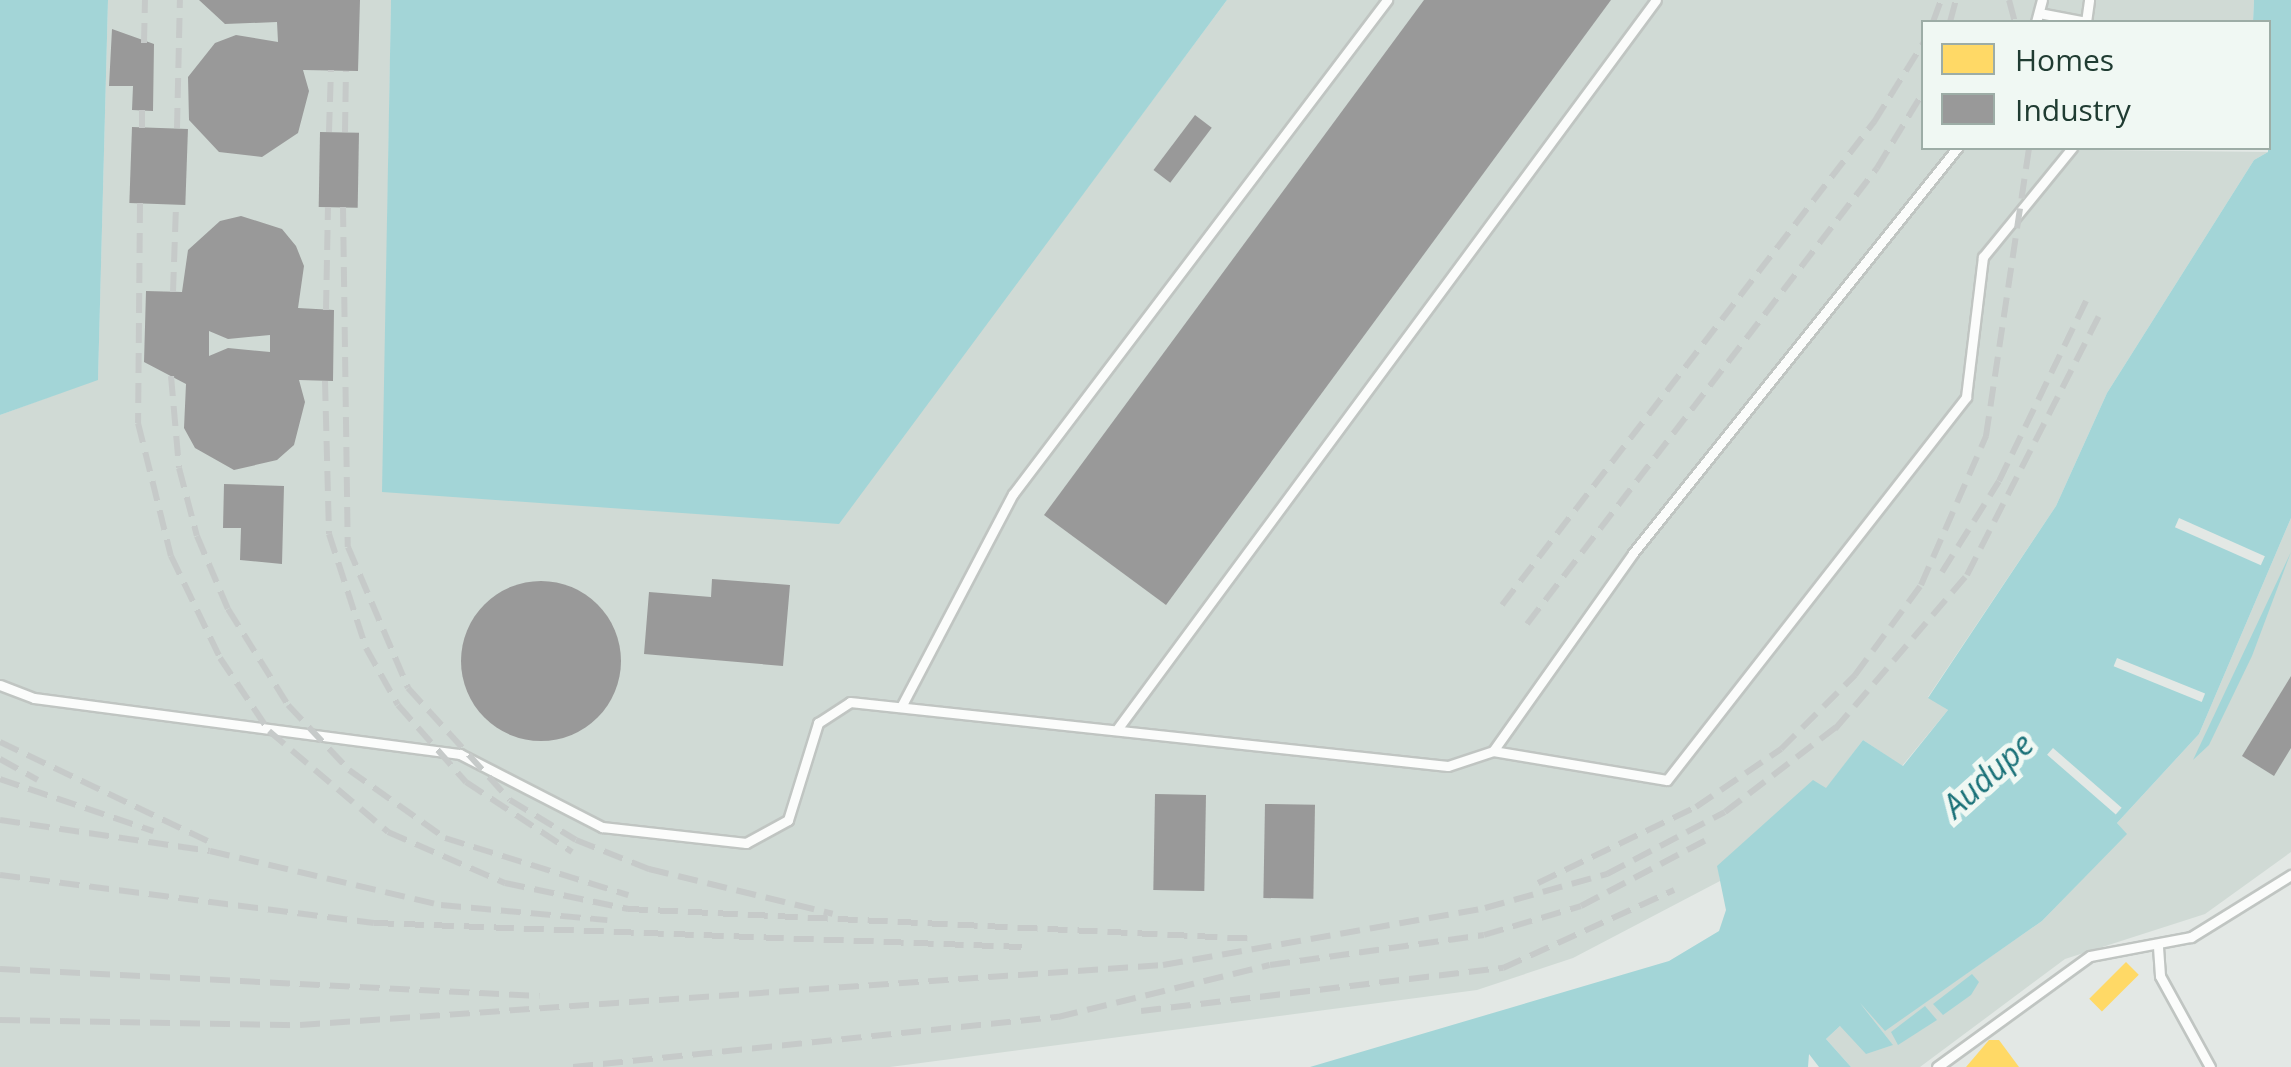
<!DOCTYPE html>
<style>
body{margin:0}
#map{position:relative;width:2291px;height:1067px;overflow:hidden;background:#e3e8e5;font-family:"Open Sans",sans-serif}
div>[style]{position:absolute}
.built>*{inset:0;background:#d0dad5}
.water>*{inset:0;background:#a3d5d7}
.pier>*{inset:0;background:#e3e8e5;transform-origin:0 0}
.homes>*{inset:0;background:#ffd966;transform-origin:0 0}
.industry>*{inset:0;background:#999;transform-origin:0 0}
.round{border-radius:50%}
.roads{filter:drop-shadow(2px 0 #c0c5c2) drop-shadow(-2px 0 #c0c5c2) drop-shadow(0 2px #c0c5c2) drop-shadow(0 -2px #c0c5c2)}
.lane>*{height:9px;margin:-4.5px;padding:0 4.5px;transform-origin:4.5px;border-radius:4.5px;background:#fbfcfb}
.rail>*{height:6px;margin-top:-3px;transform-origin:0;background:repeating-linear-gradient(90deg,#c6cac9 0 20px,transparent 0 30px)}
span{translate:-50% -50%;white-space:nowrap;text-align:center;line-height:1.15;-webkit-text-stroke:10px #f0f8f3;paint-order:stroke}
.water-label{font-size:32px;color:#1a7178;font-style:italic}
.legend{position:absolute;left:1921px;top:20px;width:350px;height:130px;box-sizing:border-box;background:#f0f8f3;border:2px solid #9dada6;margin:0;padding:12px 18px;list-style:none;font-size:30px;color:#203c32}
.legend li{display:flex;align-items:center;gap:20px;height:50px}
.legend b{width:50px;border:2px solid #9dada6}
</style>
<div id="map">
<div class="built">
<div style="clip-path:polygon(108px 0,391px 0,383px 492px,1050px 238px,1227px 0,2254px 0,2253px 22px,1924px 22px,1924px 148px,2268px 152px,2254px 160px,2107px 393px,2056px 506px,1928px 697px,1948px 710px,1902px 766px,1863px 740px,1826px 789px,1718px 866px,1720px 881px,1573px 958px,1477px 990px,890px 1067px,0 1067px,0 415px,98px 379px)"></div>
<div style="clip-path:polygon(2291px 518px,2291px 852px,2205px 914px,2065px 959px,1920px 1067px,1851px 1067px,1826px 1039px,1840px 1026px,1892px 1044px,1860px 1003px,1885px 1030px,2042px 921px,2126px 834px,2117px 823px,2199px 734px)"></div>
</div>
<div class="water">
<div style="clip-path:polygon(0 0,108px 0,98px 380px,0 415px)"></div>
<div style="clip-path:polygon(391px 0,1227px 0,839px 524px,382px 492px)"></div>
<div style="clip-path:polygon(2254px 0,2291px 0,2291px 518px,2199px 734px,2117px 823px,2127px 834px,2042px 921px,1885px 1031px,1860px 1003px,1893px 1045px,1866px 1054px,1840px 1026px,1826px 1039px,1851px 1067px,1819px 1067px,1809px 1054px,1808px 1067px,1310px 1067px,1669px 961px,1719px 931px,1726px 910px,1717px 866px,1813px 780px,1826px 788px,1863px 740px,1903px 766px,1948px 710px,1928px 698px,2056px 506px,2107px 393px,2254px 160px,2268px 152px,2268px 22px,2253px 22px)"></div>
<div style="clip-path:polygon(2291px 552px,2252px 656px,2209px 745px,2193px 760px)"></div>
<div style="clip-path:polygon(1972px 974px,1979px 982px,1971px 995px,1943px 1015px,1933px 1004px)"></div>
<div style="clip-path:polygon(1925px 1006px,1937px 1020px,1898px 1045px,1891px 1032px)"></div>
</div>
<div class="pier">
<div style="left:2179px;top:518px;width:94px;height:10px;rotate:24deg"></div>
<div style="left:2117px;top:658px;width:95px;height:9px;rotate:22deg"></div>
<div style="left:2053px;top:748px;width:91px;height:9px;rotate:41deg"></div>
</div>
<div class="homes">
<div style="left:2126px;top:962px;width:18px;height:52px;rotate:45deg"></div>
<div style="clip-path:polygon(1989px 1040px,1999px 1040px,2019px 1067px,1966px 1067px)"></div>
</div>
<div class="industry">
<div style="clip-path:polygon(199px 0,360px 0,358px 71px,303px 70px,309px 91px,298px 133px,262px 157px,219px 152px,189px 120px,188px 77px,215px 43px,236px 35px,278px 42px,277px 22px,225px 24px)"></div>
<div style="clip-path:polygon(1424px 0,1611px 0,1166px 605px,1044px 515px)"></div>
<div style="clip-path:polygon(112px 29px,154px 44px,153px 111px,132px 110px,133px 86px,109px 86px)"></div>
<div style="left:1195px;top:115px;width:21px;height:69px;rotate:37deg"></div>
<div style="left:132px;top:127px;width:56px;height:76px;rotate:2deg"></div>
<div style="left:320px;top:132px;width:39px;height:75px;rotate:1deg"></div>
<div style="clip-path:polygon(evenodd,241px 216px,282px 229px,296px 246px,304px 266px,298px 308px,334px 310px,333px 381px,299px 380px,305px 402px,294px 445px,277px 460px,234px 470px,195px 448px,184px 428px,186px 384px,144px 362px,146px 291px,182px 292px,188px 250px,220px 221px,241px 216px,209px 331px,228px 339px,270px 335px,270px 352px,228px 348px,209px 356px,209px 331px)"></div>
<div style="clip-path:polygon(224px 484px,284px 486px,282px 564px,240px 560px,241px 528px,223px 528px)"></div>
<div style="clip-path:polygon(712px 579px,790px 585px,783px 666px,644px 654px,649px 592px,711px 597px)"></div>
<div class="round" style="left:461px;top:581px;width:160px;height:160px"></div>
<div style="clip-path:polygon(2291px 676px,2291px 748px,2274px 776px,2242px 756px)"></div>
<div style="left:1155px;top:794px;width:51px;height:96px;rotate:1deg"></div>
<div style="left:1265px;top:804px;width:50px;height:94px;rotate:1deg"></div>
</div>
<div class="roads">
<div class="lane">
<div style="left:2039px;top:13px;width:48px;rotate:10.8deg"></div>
<div style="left:2086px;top:22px;width:22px;rotate:-82deg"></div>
<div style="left:2036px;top:22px;width:23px;rotate:-75deg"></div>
<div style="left:0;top:685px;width:36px;rotate:21deg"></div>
<div style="left:34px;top:698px;width:430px;rotate:7.5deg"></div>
<div style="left:460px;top:754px;width:160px;rotate:27.2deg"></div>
<div style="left:602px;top:827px;width:145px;rotate:6.3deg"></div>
<div style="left:746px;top:843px;width:48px;rotate:-28.7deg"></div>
<div style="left:788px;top:820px;width:102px;rotate:-72.8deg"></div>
<div style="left:818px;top:723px;width:38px;rotate:-33deg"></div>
<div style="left:850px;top:702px;width:601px;rotate:6.11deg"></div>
<div style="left:1448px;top:766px;width:47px;rotate:-18.4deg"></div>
<div style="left:1493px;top:751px;width:242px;rotate:-54.7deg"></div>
<div style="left:1633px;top:553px;width:519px;rotate:-51.34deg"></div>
<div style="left:902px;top:705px;width:238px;rotate:-62.3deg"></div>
<div style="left:1013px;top:494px;width:620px;rotate:-52.87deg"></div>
<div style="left:1118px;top:728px;width:905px;rotate:-53.54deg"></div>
<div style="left:1493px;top:751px;width:176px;rotate:9.5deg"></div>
<div style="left:1667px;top:780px;width:486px;rotate:-52deg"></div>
<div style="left:1966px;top:397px;width:141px;rotate:-83.1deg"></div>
<div style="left:1983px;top:257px;width:141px;rotate:-50.8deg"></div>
<div style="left:2158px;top:947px;width:29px;rotate:86deg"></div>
<div style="left:2160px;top:976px;width:104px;rotate:61.2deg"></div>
<div style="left:1937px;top:1067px;width:189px;rotate:-36deg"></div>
<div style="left:2090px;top:956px;width:103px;rotate:-10.7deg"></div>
<div style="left:2191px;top:937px;width:118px;rotate:-31.8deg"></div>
</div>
</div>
<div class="rail">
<div style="left:2009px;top:0;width:23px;rotate:75deg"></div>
<div style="left:1933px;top:22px;width:23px;rotate:-70deg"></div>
<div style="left:1950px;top:22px;width:23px;rotate:-75deg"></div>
<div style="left:144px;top:43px;width:43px;rotate:-88.7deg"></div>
<div style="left:142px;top:128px;width:18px;rotate:-90deg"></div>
<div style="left:177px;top:128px;width:128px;rotate:-88.7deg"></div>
<div style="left:329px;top:132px;width:62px;rotate:-88.2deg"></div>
<div style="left:345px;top:132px;width:61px;rotate:-89.1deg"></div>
<div style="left:140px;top:203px;width:220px;rotate:90.5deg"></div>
<div style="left:138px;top:423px;width:137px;rotate:76.1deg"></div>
<div style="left:171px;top:556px;width:113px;rotate:64.3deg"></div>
<div style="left:220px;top:658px;width:88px;rotate:56.1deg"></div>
<div style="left:269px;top:731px;width:156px;rotate:40.3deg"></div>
<div style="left:388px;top:832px;width:128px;rotate:23.6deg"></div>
<div style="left:505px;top:883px;width:126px;rotate:11.9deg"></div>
<div style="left:628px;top:909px;width:629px;rotate:2.73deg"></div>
<div style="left:343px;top:207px;width:340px;rotate:89.2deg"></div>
<div style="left:348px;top:547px;width:153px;rotate:66.9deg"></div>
<div style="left:408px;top:688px;width:151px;rotate:47.7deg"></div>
<div style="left:510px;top:800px;width:77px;rotate:31.2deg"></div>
<div style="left:576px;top:840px;width:79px;rotate:21.7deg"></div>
<div style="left:649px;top:869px;width:189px;rotate:13.7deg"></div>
<div style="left:173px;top:292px;width:88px;rotate:-88deg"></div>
<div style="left:326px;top:310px;width:103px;rotate:-88.9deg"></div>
<div style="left:171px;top:376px;width:92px;rotate:85deg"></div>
<div style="left:179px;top:468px;width:70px;rotate:75.2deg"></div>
<div style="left:197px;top:536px;width:79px;rotate:67deg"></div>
<div style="left:228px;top:609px;width:113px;rotate:58deg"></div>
<div style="left:288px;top:705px;width:89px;rotate:46.8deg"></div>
<div style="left:349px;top:770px;width:118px;rotate:35.3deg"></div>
<div style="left:445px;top:838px;width:192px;rotate:17.3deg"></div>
<div style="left:325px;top:381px;width:153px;rotate:88.5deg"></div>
<div style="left:329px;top:534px;width:120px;rotate:72deg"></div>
<div style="left:366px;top:648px;width:65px;rotate:60.7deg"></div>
<div style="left:398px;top:705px;width:103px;rotate:48.6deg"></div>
<div style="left:466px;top:782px;width:127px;rotate:33.4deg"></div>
<div style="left:1942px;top:572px;width:107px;rotate:-57.9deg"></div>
<div style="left:1999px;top:481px;width:200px;rotate:-64.2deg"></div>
<div style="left:1502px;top:605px;width:610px;rotate:-52.4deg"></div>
<div style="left:1874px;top:122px;width:94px;rotate:-58deg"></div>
<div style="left:1527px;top:624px;width:575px;rotate:-52.49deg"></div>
<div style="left:1877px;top:168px;width:90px;rotate:-58.6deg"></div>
<div style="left:1835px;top:729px;width:203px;rotate:-49.4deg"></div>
<div style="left:1967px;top:575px;width:300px;rotate:-63deg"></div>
<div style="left:0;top:742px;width:230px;rotate:25.5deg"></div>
<div style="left:0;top:759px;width:43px;rotate:28.9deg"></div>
<div style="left:0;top:779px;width:162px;rotate:18.8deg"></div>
<div style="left:0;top:820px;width:212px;rotate:8.4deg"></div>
<div style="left:210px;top:851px;width:237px;rotate:13.2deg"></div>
<div style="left:441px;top:905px;width:167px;rotate:5.2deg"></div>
<div style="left:0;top:875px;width:377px;rotate:7.3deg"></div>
<div style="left:374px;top:923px;width:648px;rotate:2.12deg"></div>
<div style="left:1538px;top:883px;width:175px;rotate:-25.7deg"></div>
<div style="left:1696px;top:807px;width:103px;rotate:-34.3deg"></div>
<div style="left:1781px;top:749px;width:105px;rotate:-45deg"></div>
<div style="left:1855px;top:675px;width:112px;rotate:-53.7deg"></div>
<div style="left:1921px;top:585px;width:163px;rotate:-66.4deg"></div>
<div style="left:1986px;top:436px;width:291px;rotate:-81.5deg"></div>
<div style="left:0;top:969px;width:540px;rotate:2.87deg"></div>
<div style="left:1141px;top:1011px;width:365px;rotate:-6.8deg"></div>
<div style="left:1503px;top:968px;width:188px;rotate:-24.5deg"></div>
<div style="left:0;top:1020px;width:300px;rotate:1deg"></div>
<div style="left:300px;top:1025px;width:865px;rotate:-3.98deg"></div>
<div style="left:1163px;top:965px;width:327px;rotate:-10deg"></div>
<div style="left:1485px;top:908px;width:127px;rotate:-15.6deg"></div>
<div style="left:1607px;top:874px;width:133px;rotate:-27.7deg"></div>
<div style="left:1725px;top:812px;width:150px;rotate:-37.4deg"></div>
<div style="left:573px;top:1067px;width:488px;rotate:-5.9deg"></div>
<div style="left:1058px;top:1017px;width:218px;rotate:-13.8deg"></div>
<div style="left:1270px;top:965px;width:216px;rotate:-8deg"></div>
<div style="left:1484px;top:935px;width:101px;rotate:-16.6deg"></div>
<div style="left:1581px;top:906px;width:141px;rotate:-27.8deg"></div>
</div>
<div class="water-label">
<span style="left:1988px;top:775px;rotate:-42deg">Audupe</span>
</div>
<ul class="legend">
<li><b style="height:28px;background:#ffd966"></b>Homes</li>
<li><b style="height:28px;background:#999"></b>Industry</li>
</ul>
</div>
